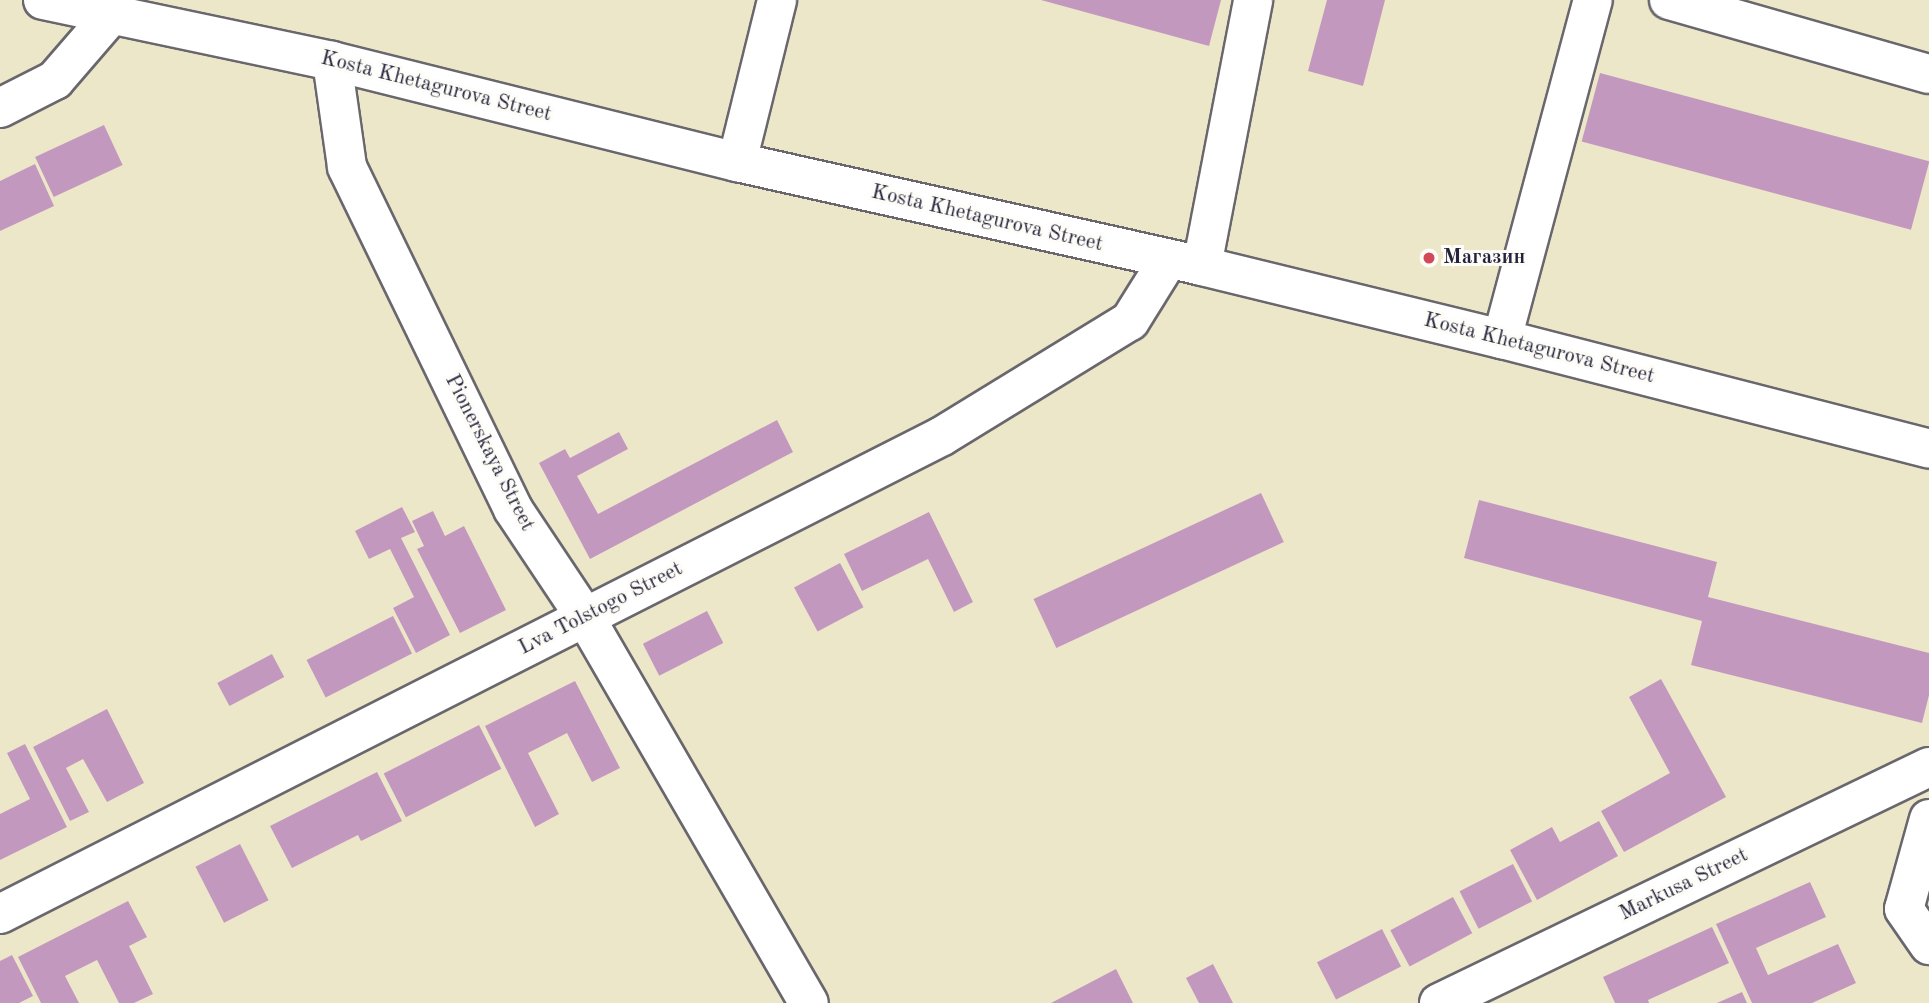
<!DOCTYPE html>
<meta charset="utf-8">
<style>
body{margin:0}
#map{position:relative;width:1929px;height:1003px;overflow:hidden;background:#ede7c9;font-family:"Old Standard TT",serif}
div>[style]{position:absolute}
.building>*{inset:0;background:#c398be;transform-origin:0 0}
.roads{filter:drop-shadow(2px 0 #69676d) drop-shadow(-2px 0 #69676d) drop-shadow(0 2px #69676d) drop-shadow(0 -2px #69676d)}
.minor>*{height:38px;margin:-19px;padding:0 19px;transform-origin:19px;border-radius:19px;background:#fff}
.major>*{height:38px;margin:-19px;padding:0 19px;transform-origin:19px;border-radius:19px;background:#fff}
.dots>*{width:19px;height:19px;translate:-50% -50%;box-sizing:border-box;border:4px solid #fdfcf7;border-radius:50%}
span{translate:-50% -50%;white-space:nowrap;text-align:center;line-height:1.15;-webkit-text-stroke:6px #fdfcf7;paint-order:stroke}
.street-label{font-size:21px;color:#22223b}
.poi-label{font-size:21px;color:#22223b;font-weight:700}
.left{translate:0 -50%;text-align:left}
</style>
<div id="map">
<div class="building">
<div style="clip-path:polygon(1041px 0,1221px 0,1209px 46px)"></div>
<div style="clip-path:polygon(1327px 0,1385px 0,1363px 86px,1308px 71px)"></div>
<div style="left:1600px;top:73px;width:341px;height:71px;rotate:15deg"></div>
<div style="left:104px;top:125px;width:44px;height:76px;rotate:65deg"></div>
<div style="clip-path:polygon(35px 164px,54px 206px,0 231px,0 181px)"></div>
<div style="clip-path:polygon(777px 420px,793px 452px,590px 559px,539px 463px,565px 449px,570px 458px,619px 432px,628px 449px,577px 476px,598px 514px)"></div>
<div style="left:1261px;top:493px;width:54px;height:251px;rotate:65deg"></div>
<div style="clip-path:polygon(1479px 500px,1717px 562px,1708px 597px,1929px 653px,1929px 695px,1922px 723px,1691px 665px,1702px 621px,1464px 558px)"></div>
<div style="clip-path:polygon(402px 507px,415px 532px,401px 538px,450px 635px,416px 653px,393px 608px,414px 597px,390px 549px,369px 559px,355px 531px)"></div>
<div style="clip-path:polygon(433px 511px,445px 536px,464px 526px,506px 610px,460px 633px,417px 549px,424px 546px,412px 521px)"></div>
<div style="clip-path:polygon(929px 512px,973px 602px,954px 612px,928px 559px,862px 591px,844px 554px)"></div>
<div style="left:840px;top:563px;width:50px;height:52px;rotate:62deg"></div>
<div style="left:707px;top:611px;width:36px;height:72px;rotate:63deg"></div>
<div style="left:393px;top:616px;width:42px;height:97px;rotate:63deg"></div>
<div style="left:272px;top:654px;width:26px;height:62px;rotate:62deg"></div>
<div style="clip-path:polygon(1661px 679px,1726px 797px,1624px 852px,1601px 811px,1670px 773px,1629px 697px)"></div>
<div style="clip-path:polygon(575px 681px,620px 768px,592px 782px,567px 733px,528px 753px,559px 814px,535px 827px,485px 726px)"></div>
<div style="clip-path:polygon(107px 709px,144px 783px,107px 802px,83px 759px,66px 768px,89px 812px,70px 821px,33px 747px)"></div>
<div style="left:479px;top:725px;width:49px;height:107px;rotate:63deg"></div>
<div style="clip-path:polygon(25px 744px,67px 827px,0 860px,0 814px,30px 799px,7px 753px)"></div>
<div style="clip-path:polygon(377px 772px,402px 821px,361px 841px,358px 835px,292px 868px,270px 826px)"></div>
<div style="clip-path:polygon(1599px 821px,1618px 856px,1537px 900px,1510px 850px,1552px 827px,1560px 842px)"></div>
<div style="left:240px;top:844px;width:63px;height:50px;rotate:63deg"></div>
<div style="left:1513px;top:864px;width:42px;height:60px;rotate:63deg"></div>
<div style="clip-path:polygon(1810px 882px,1826px 917px,1756px 948px,1768px 975px,1838px 944px,1856px 983px,1812px 1003px,1752px 1003px,1716px 924px)"></div>
<div style="left:1453px;top:897px;width:41px;height:71px;rotate:62deg"></div>
<div style="clip-path:polygon(128px 901px,147px 937px,129px 946px,153px 994px,134px 1003px,119px 1003px,97px 960px,65px 976px,79px 1003px,41px 1003px,18px 957px)"></div>
<div style="clip-path:polygon(1712px 927px,1729px 963px,1648px 1000px,1649px 1003px,1615px 1003px,1603px 977px)"></div>
<div style="left:1382px;top:929px;width:42px;height:73px;rotate:63deg"></div>
<div style="clip-path:polygon(12px 955px,33px 996px,19px 1003px,0 1003px,0 961px)"></div>
<div style="clip-path:polygon(1213px 964px,1233px 1003px,1199px 1003px,1186px 978px)"></div>
<div style="clip-path:polygon(1116px 969px,1133px 1003px,1051px 1003px)"></div>
<div style="clip-path:polygon(1742px 992px,1747px 1003px,1717px 1003px)"></div>
</div>
<div class="roads">
<div class="minor">
<div style="left:1669px;top:0;width:270px;rotate:15.9deg"></div>
<div style="left:332px;top:61px;width:107px;rotate:81.9deg"></div>
<div style="left:347px;top:167px;width:380px;rotate:64.1deg"></div>
<div style="left:513px;top:509px;width:130px;rotate:56.3deg"></div>
<div style="left:585px;top:617px;width:446px;rotate:59.9deg"></div>
<div style="left:0;top:108px;width:62px;rotate:-27deg"></div>
<div style="left:55px;top:80px;width:87px;rotate:-49.2deg"></div>
<div style="left:737px;top:162px;width:167px;rotate:-76.1deg"></div>
<div style="left:1202px;top:266px;width:271px;rotate:-79.1deg"></div>
<div style="left:1502px;top:339px;width:351px;rotate:-75deg"></div>
<div style="left:1929px;top:819px;width:93px;rotate:105.5deg"></div>
<div style="left:1904px;top:909px;width:44px;rotate:55.2deg"></div>
<div style="left:0;top:914px;width:1056px;rotate:-26.9deg"></div>
<div style="left:942px;top:436px;width:220px;rotate:-31.5deg"></div>
<div style="left:1130px;top:321px;width:72px;rotate:-58.1deg"></div>
<div style="left:1439px;top:1003px;width:544px;rotate:-25.72deg"></div>
</div>
<div class="major">
<div style="left:43px;top:0;width:295px;rotate:11.9deg"></div>
<div style="left:332px;top:61px;width:417px;rotate:14deg"></div>
<div style="left:737px;top:162px;width:476px;rotate:12.6deg"></div>
<div style="left:1202px;top:266px;width:309px;rotate:13.7deg"></div>
<div style="left:1502px;top:339px;width:441px;rotate:14.4deg"></div>
</div>
</div>
<div class="dots">
<div style="left:1429px;top:258px;background:#d1495b"></div>
</div>
<div class="street-label">
<span style="left:436px;top:87px;rotate:14deg">Kosta Khetagurova Street</span>
<span style="left:987px;top:219px;rotate:13deg">Kosta Khetagurova Street</span>
<span style="left:1539px;top:349px;rotate:14deg">Kosta Khetagurova Street</span>
<span style="left:489px;top:453px;rotate:63deg">Pionerskaya Street</span>
<span style="left:601px;top:609px;rotate:-27deg">Lva Tolstogo Street</span>
<span style="left:1684px;top:885px;rotate:-26deg">Markusa Street</span>
</div>
<div class="poi-label">
<span class="left" style="left:1443px;top:258px">Магазин</span>
</div>
</div>
